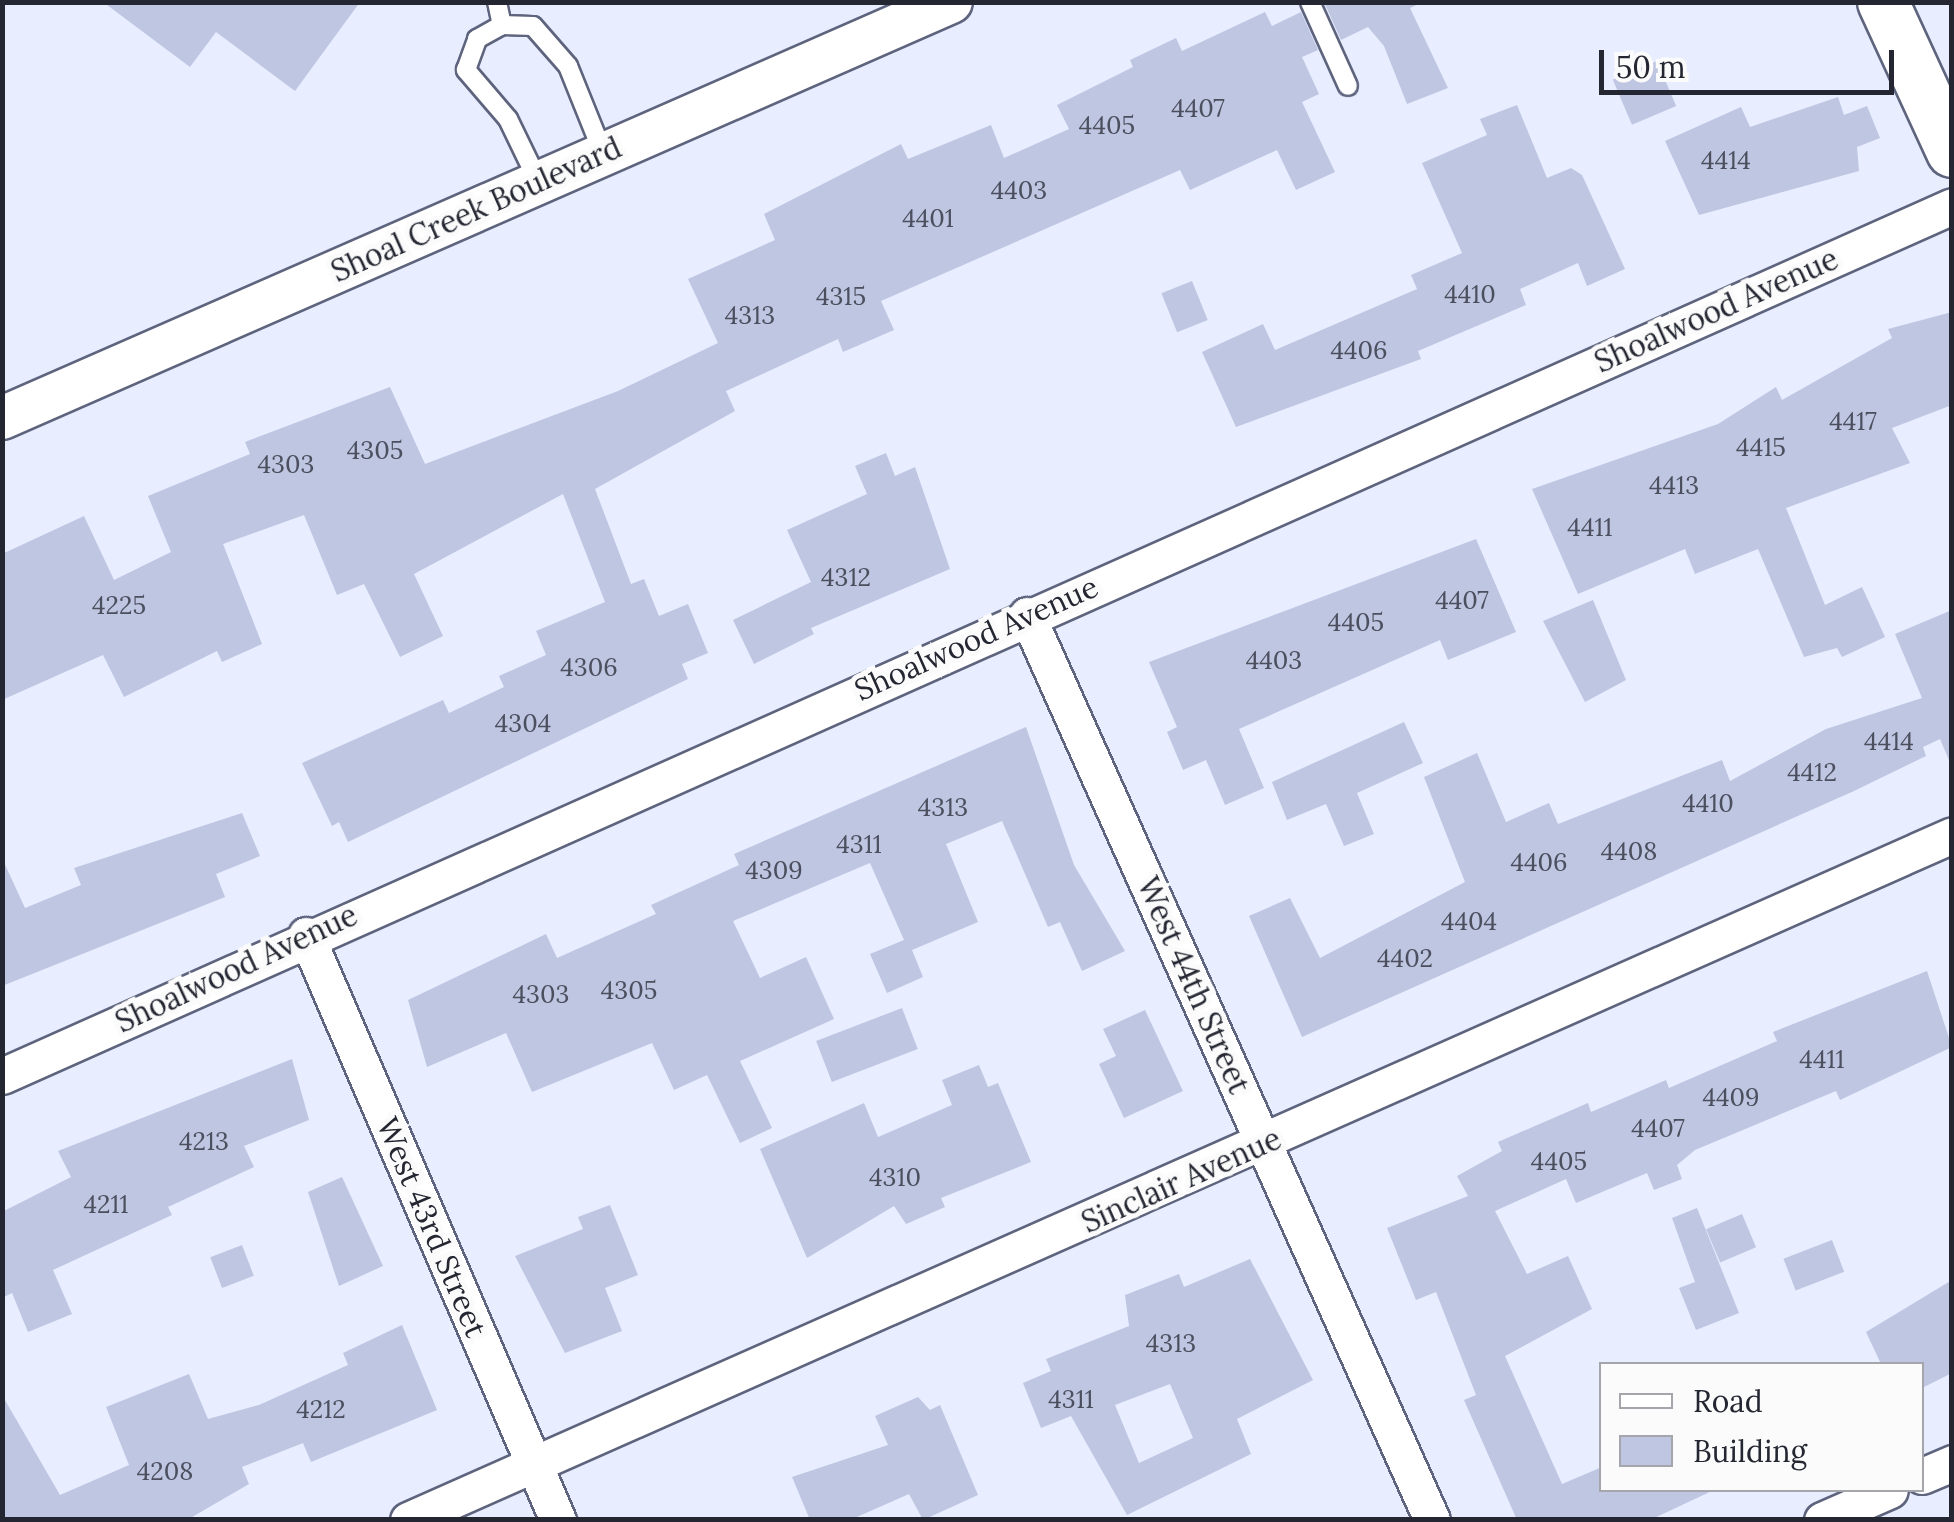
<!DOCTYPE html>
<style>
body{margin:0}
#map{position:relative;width:1954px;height:1522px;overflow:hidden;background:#e8edff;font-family:Lora,serif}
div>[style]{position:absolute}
.building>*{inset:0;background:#bfc6e2;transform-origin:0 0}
.roads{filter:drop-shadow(2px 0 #5e647d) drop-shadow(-2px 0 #5e647d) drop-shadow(0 2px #5e647d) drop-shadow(0 -2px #5e647d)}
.service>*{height:18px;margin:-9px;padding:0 9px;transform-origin:9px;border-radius:9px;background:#fff}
.minor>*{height:35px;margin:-17.5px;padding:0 17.5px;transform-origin:17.5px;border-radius:17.5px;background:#fff}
.tertiary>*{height:42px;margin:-21px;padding:0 21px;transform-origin:21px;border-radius:21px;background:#fff}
.secondary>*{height:50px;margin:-25px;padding:0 25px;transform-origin:25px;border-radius:25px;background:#fff}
span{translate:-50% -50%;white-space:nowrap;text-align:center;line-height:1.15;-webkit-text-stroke:10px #fbfbfb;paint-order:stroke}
.number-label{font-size:25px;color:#4b4f5e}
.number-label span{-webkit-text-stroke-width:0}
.street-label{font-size:30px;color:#242732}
.frame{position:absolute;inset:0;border:5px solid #242732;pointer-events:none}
.legend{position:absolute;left:1599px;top:1362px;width:325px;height:130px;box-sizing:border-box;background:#fbfbfb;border:2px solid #a5a6ab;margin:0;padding:12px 18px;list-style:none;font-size:30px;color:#242732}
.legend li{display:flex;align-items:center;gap:20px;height:50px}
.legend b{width:50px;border:2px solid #a5a6ab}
.scale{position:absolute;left:1599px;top:50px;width:295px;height:45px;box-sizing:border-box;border:5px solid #242732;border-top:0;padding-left:12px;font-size:30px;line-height:35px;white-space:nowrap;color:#242732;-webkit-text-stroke:8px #fbfbfb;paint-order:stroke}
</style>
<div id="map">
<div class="building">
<div style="clip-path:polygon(103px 2px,360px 2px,295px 91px,216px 32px,190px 67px)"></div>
<div style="clip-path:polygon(1324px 2px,1423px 2px,1410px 8px,1448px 88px,1407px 104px,1384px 46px,1368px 27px,1341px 40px)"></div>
<div style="clip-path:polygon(1265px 12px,1272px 26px,1301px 12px,1318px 50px,1302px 57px,1319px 94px,1302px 102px,1335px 172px,1296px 190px,1277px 150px,1190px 190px,1180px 170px,881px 301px,894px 330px,843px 352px,838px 339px,726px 391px,735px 411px,595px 489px,631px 584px,644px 579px,659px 616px,688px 604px,708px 653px,682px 664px,688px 679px,348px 842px,339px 822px,332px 826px,302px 763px,443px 700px,449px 713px,504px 687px,499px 676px,546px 655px,536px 631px,605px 602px,563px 494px,414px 574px,443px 636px,400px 657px,364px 584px,337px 595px,304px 515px,223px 544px,262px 644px,222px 662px,217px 651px,124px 697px,103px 655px,2px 700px,2px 554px,84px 516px,114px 580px,171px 552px,148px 496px,250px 454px,245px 442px,390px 387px,425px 464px,618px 391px,718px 343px,688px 279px,775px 240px,764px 214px,901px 144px,908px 159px,991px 125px,1004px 158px,1069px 129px,1057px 105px,1133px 67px,1130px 60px,1176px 38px,1182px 51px)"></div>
<div style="left:1657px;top:61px;width:49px;height:48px;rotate:67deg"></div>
<div style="clip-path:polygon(1838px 97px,1844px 115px,1867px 106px,1880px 138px,1857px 147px,1859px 171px,1699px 215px,1665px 141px,1741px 107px,1750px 127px)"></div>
<div style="clip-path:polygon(1517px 105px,1547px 178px,1571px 168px,1582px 175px,1625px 269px,1587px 286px,1578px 263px,1520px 289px,1526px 305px,1418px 351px,1421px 359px,1236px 427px,1202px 352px,1263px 324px,1275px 350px,1417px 289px,1411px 275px,1462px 253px,1422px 163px,1487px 135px,1480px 119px)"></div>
<div style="left:1192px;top:281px;width:42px;height:33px;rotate:68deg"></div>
<div style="clip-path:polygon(1952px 312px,1952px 405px,1892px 428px,1910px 463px,1786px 508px,1825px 605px,1862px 587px,1885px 637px,1842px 657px,1837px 648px,1804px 657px,1758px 549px,1695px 574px,1685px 549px,1578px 594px,1532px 489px,1718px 424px,1776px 387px,1782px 400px,1892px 338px,1888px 329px)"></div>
<div style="clip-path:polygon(886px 453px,895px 476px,915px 467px,950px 569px,811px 628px,814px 634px,754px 664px,733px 620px,811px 582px,787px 530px,867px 494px,855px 466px)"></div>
<div style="clip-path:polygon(1476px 539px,1516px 632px,1448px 660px,1440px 640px,1239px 729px,1264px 788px,1225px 805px,1206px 760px,1183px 770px,1167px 732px,1177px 727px,1149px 662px)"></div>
<div style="clip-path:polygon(1593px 600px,1626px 680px,1585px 702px,1543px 621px)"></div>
<div style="clip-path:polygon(1952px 610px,1952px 767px,1940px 739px,1923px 747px,1926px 756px,1854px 791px,1302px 1037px,1249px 916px,1290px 898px,1320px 958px,1465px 882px,1424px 777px,1477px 753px,1506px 822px,1549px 803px,1558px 824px,1722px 760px,1730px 781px,1826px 729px,1922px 698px,1895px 634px)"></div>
<div style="clip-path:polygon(1404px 722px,1423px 763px,1357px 793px,1374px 834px,1344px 846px,1326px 804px,1287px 820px,1272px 782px)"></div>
<div style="clip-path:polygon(1026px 727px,1074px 865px,1125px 951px,1082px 971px,1060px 922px,1048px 927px,1002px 821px,946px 844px,978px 922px,912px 950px,923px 977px,887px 993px,870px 954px,904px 940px,870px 863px,733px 921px,760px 978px,806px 957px,834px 1019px,740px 1061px,772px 1128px,740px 1143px,707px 1075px,674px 1090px,652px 1043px,532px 1092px,506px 1033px,427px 1067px,408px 1000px,546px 934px,557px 958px,656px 914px,651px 905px,739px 865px,734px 854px)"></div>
<div style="clip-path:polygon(242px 813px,260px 856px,216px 874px,225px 897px,2px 986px,2px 858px,25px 908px,81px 885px,74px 868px)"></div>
<div style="clip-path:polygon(1927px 971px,1952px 1047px,1840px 1100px,1836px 1091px,1695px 1150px,1677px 1165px,1682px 1179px,1654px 1190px,1647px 1173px,1576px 1203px,1566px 1179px,1495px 1211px,1527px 1274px,1568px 1256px,1592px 1309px,1505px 1356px,1562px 1484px,1602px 1467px,1602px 1490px,1714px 1490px,1650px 1520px,1517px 1520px,1464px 1400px,1476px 1395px,1436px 1292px,1416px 1300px,1387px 1228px,1468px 1196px,1457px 1176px,1502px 1151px,1498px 1142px,1588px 1103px,1591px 1112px,1666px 1080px,1669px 1088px,1777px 1041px,1773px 1032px)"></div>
<div style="left:902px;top:1008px;width:44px;height:92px;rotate:69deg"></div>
<div style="clip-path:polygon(1145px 1010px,1183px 1091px,1124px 1118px,1099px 1064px,1116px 1056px,1103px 1029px)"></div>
<div style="clip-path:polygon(292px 1059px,309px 1120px,244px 1146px,254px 1167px,168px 1207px,172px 1215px,53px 1270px,72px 1314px,28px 1332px,12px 1293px,2px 1298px,2px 1212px,71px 1177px,58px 1151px)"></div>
<div style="clip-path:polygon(979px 1065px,988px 1087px,998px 1083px,1031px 1162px,941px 1198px,945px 1207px,906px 1224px,894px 1206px,807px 1258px,760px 1149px,864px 1103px,878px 1137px,952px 1105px,942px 1080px)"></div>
<div style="clip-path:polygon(342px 1177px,383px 1266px,339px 1286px,308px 1192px)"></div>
<div style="clip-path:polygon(610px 1205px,638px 1275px,605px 1288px,622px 1331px,565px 1353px,515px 1256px,583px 1229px,578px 1217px)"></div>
<div style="clip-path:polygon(1697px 1208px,1739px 1313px,1696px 1330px,1679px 1288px,1695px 1282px,1672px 1218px)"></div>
<div style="left:1742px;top:1214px;width:36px;height:39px;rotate:67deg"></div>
<div style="left:1832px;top:1240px;width:34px;height:52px;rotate:69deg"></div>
<div style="left:242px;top:1245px;width:33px;height:34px;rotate:69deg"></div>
<div style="clip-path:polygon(evenodd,1250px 1259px,1313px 1380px,1237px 1419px,1251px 1454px,1127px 1515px,1071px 1416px,1041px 1428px,1023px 1383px,1051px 1371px,1046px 1359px,1129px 1326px,1125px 1295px,1179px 1274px,1184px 1287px,1250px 1259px,1170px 1384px,1193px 1438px,1139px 1463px,1115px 1405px,1170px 1384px)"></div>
<div style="clip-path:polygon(1952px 1280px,1952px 1373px,1922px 1388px,1922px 1364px,1881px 1364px,1866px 1332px)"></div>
<div style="clip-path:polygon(402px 1325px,437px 1410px,311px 1462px,303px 1443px,242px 1467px,249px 1484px,187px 1520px,2px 1520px,2px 1395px,60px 1495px,129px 1465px,106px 1407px,189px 1374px,208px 1419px,259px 1405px,348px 1365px,343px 1353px)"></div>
<div style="clip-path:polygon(918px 1397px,930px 1410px,940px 1405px,978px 1495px,923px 1520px,909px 1494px,850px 1520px,810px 1520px,792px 1477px,888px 1445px,875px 1416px)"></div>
</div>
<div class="roads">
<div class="service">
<div style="left:497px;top:2px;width:24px;rotate:78deg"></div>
<div style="left:1310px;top:2px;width:92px;rotate:65.7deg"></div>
<div style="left:538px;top:181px;width:69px;rotate:-115.8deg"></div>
<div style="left:508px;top:119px;width:65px;rotate:-130.6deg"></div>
<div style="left:466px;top:70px;width:33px;rotate:-70deg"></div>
<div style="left:477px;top:39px;width:29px;rotate:-29deg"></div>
<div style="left:502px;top:25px;width:31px;rotate:2deg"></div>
<div style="left:533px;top:26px;width:53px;rotate:48.8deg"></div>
<div style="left:568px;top:66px;width:94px;rotate:68.1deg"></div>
</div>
<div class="minor">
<div style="left:1027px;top:615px;width:991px;rotate:65.89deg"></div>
<div style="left:306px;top:935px;width:637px;rotate:66.7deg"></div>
<div style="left:2px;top:1076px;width:2135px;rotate:-24.04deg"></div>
<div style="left:1922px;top:1476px;width:33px;rotate:-23deg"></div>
<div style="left:408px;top:1520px;width:1689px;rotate:-23.92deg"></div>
<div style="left:1822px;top:1520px;width:74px;rotate:-23.8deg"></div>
</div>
<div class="tertiary">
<div style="left:2px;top:418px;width:1036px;rotate:-23.67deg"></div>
</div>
<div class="secondary">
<div style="left:1883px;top:2px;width:165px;rotate:65.3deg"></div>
</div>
</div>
<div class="number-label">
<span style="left:1198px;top:108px">4407</span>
<span style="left:1107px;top:125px">4405</span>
<span style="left:1726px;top:160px">4414</span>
<span style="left:1019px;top:190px">4403</span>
<span style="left:928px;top:218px">4401</span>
<span style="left:1470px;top:294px">4410</span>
<span style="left:841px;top:296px">4315</span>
<span style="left:750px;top:315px">4313</span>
<span style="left:1359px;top:350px">4406</span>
<span style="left:1853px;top:421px">4417</span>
<span style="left:1761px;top:447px">4415</span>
<span style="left:375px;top:450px">4305</span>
<span style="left:286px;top:464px">4303</span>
<span style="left:1674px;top:485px">4413</span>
<span style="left:1590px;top:527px">4411</span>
<span style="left:846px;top:577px">4312</span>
<span style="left:1462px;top:600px">4407</span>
<span style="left:119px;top:605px">4225</span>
<span style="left:1356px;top:622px">4405</span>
<span style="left:1274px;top:660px">4403</span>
<span style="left:589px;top:667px">4306</span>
<span style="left:523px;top:723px">4304</span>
<span style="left:1889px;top:741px">4414</span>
<span style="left:1812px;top:772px">4412</span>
<span style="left:1708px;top:803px">4410</span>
<span style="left:943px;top:807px">4313</span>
<span style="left:859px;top:844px">4311</span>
<span style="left:1629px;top:851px">4408</span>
<span style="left:1539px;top:862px">4406</span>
<span style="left:774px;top:870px">4309</span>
<span style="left:1469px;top:921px">4404</span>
<span style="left:1405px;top:958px">4402</span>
<span style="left:629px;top:990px">4305</span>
<span style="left:541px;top:994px">4303</span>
<span style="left:1822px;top:1059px">4411</span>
<span style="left:1731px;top:1097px">4409</span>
<span style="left:1658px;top:1128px">4407</span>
<span style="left:204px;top:1141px">4213</span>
<span style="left:1559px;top:1161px">4405</span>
<span style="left:895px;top:1177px">4310</span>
<span style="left:106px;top:1204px">4211</span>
<span style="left:1171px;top:1343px">4313</span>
<span style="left:1071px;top:1399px">4311</span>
<span style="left:321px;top:1409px">4212</span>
<span style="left:165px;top:1471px">4208</span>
</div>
<div class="street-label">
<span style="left:476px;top:209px;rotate:-24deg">Shoal Creek Boulevard</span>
<span style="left:1716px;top:310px;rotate:-24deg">Shoalwood Avenue</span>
<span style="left:976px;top:638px;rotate:-24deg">Shoalwood Avenue</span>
<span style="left:236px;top:968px;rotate:-25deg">Shoalwood Avenue</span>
<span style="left:1194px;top:985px;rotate:66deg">West 44th Street</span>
<span style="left:1181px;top:1180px;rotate:-24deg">Sinclair Avenue</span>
<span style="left:432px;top:1227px;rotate:67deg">West 43rd Street</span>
</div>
<div class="frame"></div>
<ul class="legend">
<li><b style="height:12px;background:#fff"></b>Road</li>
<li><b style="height:28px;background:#bfc6e2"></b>Building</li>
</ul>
<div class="scale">50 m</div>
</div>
